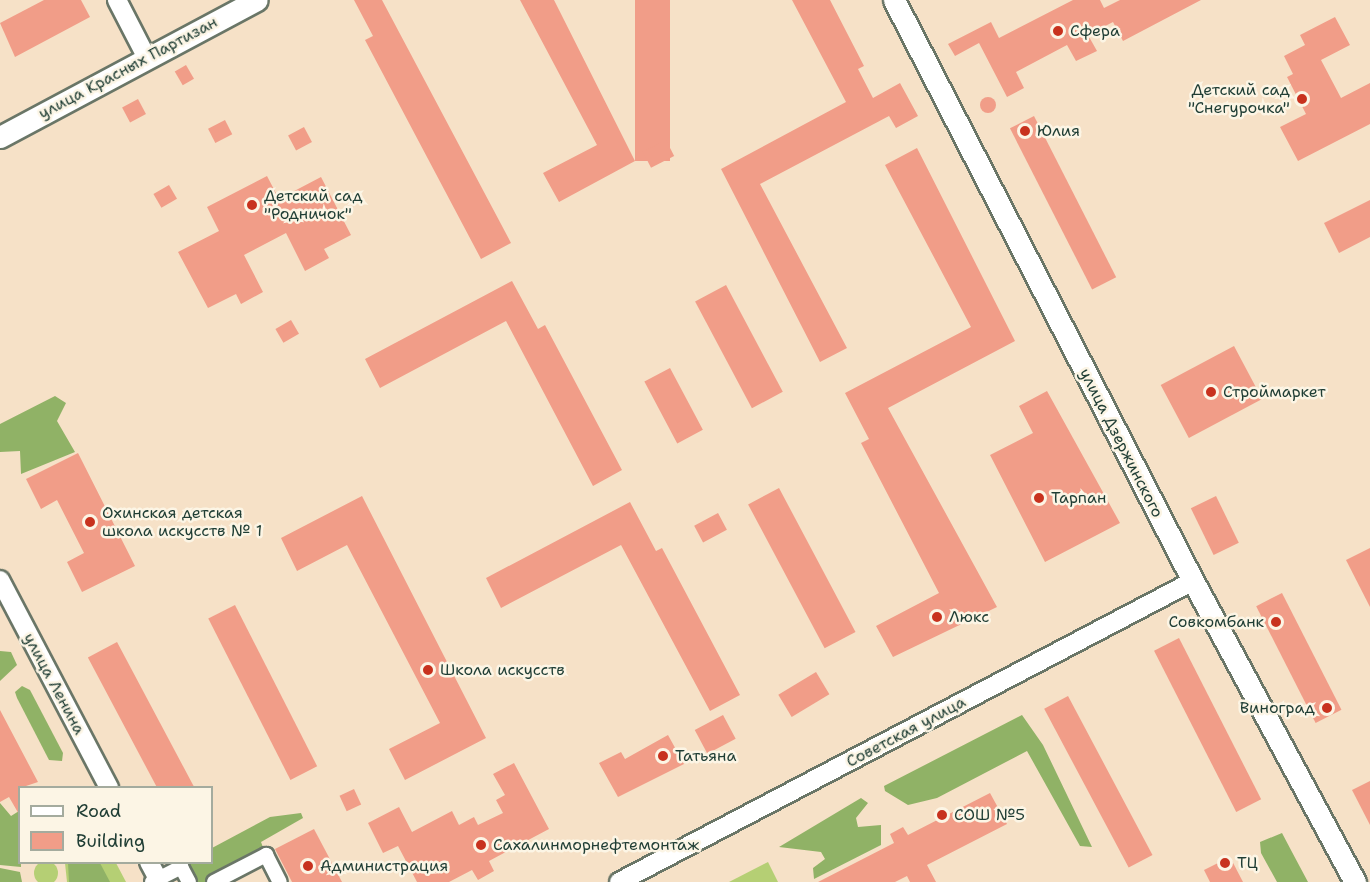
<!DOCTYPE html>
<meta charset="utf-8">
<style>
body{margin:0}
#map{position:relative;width:1370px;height:882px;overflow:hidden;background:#f6e1c7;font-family:"Shantell Sans",sans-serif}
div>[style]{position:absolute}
.green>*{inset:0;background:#b5cf74}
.round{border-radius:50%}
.forest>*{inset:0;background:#90b266}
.building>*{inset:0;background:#f19d88;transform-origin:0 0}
.roads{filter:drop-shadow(2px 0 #6a7667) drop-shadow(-2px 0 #6a7667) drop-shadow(0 2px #6a7667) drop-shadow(0 -2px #6a7667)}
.pedestrian>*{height:14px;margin:-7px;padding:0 7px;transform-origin:7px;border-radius:7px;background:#fff}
.minor>*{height:18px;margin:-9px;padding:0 9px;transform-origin:9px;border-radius:9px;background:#fff}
.tertiary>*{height:21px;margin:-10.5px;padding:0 10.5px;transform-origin:10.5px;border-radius:10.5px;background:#fff}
.dots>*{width:16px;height:16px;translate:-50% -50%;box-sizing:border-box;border:3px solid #fcf5e5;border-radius:50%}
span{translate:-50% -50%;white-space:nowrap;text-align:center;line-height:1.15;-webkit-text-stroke:5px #fcf5e5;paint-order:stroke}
.poi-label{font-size:16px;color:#1f3d34}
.left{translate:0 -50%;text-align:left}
.right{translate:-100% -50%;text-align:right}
.street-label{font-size:16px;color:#1f3d34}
.legend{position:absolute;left:18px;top:786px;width:195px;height:78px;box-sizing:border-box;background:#fcf5e5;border:2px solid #a4ab9e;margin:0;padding:8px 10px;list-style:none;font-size:18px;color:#1f3d34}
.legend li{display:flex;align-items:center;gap:12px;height:30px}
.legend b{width:30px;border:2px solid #a4ab9e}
</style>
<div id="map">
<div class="green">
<div class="round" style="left:34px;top:861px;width:24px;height:24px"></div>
<div style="clip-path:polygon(768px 862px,778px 882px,729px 882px)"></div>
<div style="clip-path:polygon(65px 863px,116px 863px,126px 882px,67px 882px)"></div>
</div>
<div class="forest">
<div style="clip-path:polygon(55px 396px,66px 403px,57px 421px,75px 452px,21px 474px,20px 451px,0 452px,0 424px)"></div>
<div style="clip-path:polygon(0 651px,11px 652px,17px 665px,0 681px)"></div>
<div style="clip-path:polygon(22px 686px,30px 690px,63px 753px,62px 761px,49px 760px,17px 698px,15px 692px)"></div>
<div style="clip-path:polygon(1022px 715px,1043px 745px,1092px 847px,1080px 846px,1027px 751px,937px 798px,908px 805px,885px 791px,884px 786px)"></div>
<div style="clip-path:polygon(861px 798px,868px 803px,856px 818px,858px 827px,881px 825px,881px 845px,814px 879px,813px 868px,825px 859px,821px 852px,779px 847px)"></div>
<div style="clip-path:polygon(0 803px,11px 816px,19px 811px,21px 867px,0 865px)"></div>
<div style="clip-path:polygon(301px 813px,303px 818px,261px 842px,266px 855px,214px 882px,189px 882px,183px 863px,212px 862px,212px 848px,270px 817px)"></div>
<div style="clip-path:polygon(1282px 833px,1292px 852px,1308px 882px,1277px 882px,1261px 853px,1260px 842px)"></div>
<div style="clip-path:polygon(68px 863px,100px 863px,110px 882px,69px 882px)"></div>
<div style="clip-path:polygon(0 868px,20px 872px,22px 882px,0 882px)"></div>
</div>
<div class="building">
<div style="clip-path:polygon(44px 0,81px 0,90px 17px,15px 57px,0 23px)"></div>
<div style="clip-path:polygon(354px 0,382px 0,511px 243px,481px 259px,365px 40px,373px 36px)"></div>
<div style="clip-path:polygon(520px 0,554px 0,635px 161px,559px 202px,543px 173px,597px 145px)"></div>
<div style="left:635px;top:0;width:35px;height:161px"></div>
<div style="clip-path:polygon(792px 0,830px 0,864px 66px,858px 69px,873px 98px,900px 83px,918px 116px,896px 128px,889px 116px,760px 184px,847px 348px,820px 362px,721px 169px,846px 102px)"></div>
<div style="clip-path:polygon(1073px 0,1100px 0,1104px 8px,1120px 0,1201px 0,1123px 41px,1113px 22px,1088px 35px,1097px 51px,1076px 61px,1067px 45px,1016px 72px,1024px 88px,1007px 97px,979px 43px,955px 56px,948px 44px,991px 22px,999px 38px)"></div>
<div style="clip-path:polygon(1335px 17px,1350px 45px,1321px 60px,1341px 98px,1370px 83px,1370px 124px,1298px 161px,1280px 127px,1306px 114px,1287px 77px,1293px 74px,1284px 56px,1305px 45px,1300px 35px)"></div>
<div style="left:186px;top:65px;width:16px;height:13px;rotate:60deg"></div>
<div class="round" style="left:980px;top:97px;width:16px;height:16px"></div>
<div style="left:138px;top:99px;width:17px;height:18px;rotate:62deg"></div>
<div style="left:1034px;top:116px;width:181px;height:27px;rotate:63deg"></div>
<div style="left:225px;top:120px;width:16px;height:19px;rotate:63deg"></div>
<div style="left:304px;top:127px;width:17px;height:18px;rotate:62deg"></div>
<div style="left:666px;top:140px;width:18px;height:26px;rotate:63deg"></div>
<div style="clip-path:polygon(917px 148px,1015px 341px,888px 408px,997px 607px,893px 657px,876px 626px,939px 593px,861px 443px,869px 439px,845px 393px,971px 327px,885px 165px)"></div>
<div style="clip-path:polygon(267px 176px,279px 199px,321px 177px,351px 235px,324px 249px,329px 258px,305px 271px,286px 233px,244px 255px,263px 292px,241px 304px,236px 294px,208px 308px,178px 252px,219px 231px,207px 207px)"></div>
<div style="left:169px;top:185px;width:16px;height:18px;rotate:60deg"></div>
<div style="clip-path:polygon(1370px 200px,1370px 237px,1339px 253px,1324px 223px)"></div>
<div style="clip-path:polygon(512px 281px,538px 329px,545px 325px,622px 470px,593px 486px,506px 321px,380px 388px,365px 359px)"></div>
<div style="left:726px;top:285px;width:121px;height:35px;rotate:62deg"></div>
<div style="left:291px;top:320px;width:16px;height:18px;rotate:60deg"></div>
<div style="left:1234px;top:346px;width:60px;height:83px;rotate:62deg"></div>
<div style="left:670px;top:368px;width:70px;height:29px;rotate:62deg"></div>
<div style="clip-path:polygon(1047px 391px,1120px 523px,1045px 562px,990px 455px,1033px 433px,1019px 406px)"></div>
<div style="clip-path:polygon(78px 453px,135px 566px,82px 592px,67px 562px,84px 553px,57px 500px,41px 509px,26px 479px)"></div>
<div style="left:779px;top:488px;width:163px;height:35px;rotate:62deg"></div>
<div style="clip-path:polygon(362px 496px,486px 738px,405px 780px,389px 749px,440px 723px,347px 545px,297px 571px,281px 538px)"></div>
<div style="left:1216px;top:496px;width:52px;height:28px;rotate:64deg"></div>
<div style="clip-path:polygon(630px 502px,656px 551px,662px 548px,740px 695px,710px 711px,621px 545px,501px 608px,486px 578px)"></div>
<div style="left:718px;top:513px;width:19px;height:27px;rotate:62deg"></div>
<div style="clip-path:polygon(1370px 548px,1370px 607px,1346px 560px)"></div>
<div style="left:1282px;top:593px;width:131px;height:29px;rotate:63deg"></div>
<div style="left:235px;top:605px;width:181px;height:30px;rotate:63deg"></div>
<div style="left:1179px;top:638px;width:181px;height:28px;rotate:63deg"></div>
<div style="left:117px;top:642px;width:166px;height:33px;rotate:62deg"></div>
<div style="left:816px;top:672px;width:26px;height:44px;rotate:59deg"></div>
<div style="left:1068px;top:696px;width:180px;height:27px;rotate:62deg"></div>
<div style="clip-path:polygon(0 710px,38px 782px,20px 788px,20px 816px,9px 797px,0 802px)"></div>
<div style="left:723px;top:715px;width:27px;height:32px;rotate:62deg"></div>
<div style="clip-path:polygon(668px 735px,684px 764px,618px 797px,599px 763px,621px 752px,625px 759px)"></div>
<div style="clip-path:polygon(514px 763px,549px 829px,489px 861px,494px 871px,478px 880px,472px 870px,449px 882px,417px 882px,398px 846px,383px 853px,368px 823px,399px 807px,412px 832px,452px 811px,459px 825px,474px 817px,478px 825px,503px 813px,496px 800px,505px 795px,493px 774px)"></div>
<div style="clip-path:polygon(1370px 781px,1370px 825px,1352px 790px)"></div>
<div style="left:354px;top:789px;width:17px;height:16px;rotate:65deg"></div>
<div style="clip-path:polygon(990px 793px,1007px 824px,927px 865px,936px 882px,910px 882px,907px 876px,895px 882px,818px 882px,894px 843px,890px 834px,903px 827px,908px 835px)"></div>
<div style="clip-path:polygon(314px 829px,342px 882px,292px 882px,275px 849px)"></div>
<div style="clip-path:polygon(1230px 857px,1243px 882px,1210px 882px,1204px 870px)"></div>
</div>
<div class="roads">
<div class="pedestrian">
<div style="left:152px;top:882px;width:33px;rotate:-27deg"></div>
<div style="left:181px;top:867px;width:17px;rotate:62deg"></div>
<div style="left:214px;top:882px;width:59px;rotate:-27.4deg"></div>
<div style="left:266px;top:855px;width:30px;rotate:63deg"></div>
</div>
<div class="minor">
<div style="left:117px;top:0;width:65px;rotate:62.7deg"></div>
<div style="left:0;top:580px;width:235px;rotate:62.3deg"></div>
<div style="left:149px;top:862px;width:19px;rotate:62deg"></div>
<div style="left:619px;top:882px;width:648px;rotate:-27.67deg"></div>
</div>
<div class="tertiary">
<div style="left:894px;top:0;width:653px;rotate:62.77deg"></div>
<div style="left:1193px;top:581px;width:342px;rotate:61.7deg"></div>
<div style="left:0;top:137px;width:291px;rotate:-28.1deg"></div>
</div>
</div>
<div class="dots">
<div style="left:1058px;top:31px;background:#c8321e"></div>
<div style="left:1302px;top:99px;background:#c8321e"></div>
<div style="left:1025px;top:131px;background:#c8321e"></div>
<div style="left:252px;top:205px;background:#c8321e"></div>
<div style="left:1211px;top:392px;background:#c8321e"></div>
<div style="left:1039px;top:498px;background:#c8321e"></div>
<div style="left:90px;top:522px;background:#c8321e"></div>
<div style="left:937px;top:617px;background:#c8321e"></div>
<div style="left:1276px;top:622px;background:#c8321e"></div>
<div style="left:428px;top:670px;background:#c8321e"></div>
<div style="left:1327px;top:708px;background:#c8321e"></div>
<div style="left:663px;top:756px;background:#c8321e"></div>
<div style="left:942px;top:815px;background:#c8321e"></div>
<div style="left:481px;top:845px;background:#c8321e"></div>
<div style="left:1225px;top:863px;background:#c8321e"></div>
<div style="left:308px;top:866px;background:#c8321e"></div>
</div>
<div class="poi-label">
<span class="left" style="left:1070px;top:31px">Сфера</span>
<span class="right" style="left:1290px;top:99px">Детский сад<br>"Снегурочка"</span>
<span class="left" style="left:1037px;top:131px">Юлия</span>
<span class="left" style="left:264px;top:205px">Детский сад<br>"Родничок"</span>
<span class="left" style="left:1223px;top:392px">Строймаркет</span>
<span class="left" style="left:1051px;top:498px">Тарпан</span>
<span class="left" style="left:102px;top:522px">Охинская детская<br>школа искусств № 1</span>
<span class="left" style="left:949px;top:617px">Люкс</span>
<span class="right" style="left:1264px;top:622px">Совкомбанк</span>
<span class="left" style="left:440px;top:670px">Школа искусств</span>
<span class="right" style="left:1315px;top:708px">Виноград</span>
<span class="left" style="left:675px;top:756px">Татьяна</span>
<span class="left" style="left:954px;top:815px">СОШ №5</span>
<span class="left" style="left:493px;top:845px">Сахалинморнефтемонтаж</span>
<span class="left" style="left:1237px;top:863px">ТЦ</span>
<span class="left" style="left:320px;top:866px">Администрация</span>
</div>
<div class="street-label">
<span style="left:128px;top:68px;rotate:-28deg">улица Красных Партизан</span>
<span style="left:1121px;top:443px;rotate:63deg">улица Дзержинского</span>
<span style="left:54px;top:684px;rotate:62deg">улица Ленина</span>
<span style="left:906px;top:732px;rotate:-28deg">Советская улица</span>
</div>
<ul class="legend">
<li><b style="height:8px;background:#fff"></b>Road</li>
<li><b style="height:16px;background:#f19d88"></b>Building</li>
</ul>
</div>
